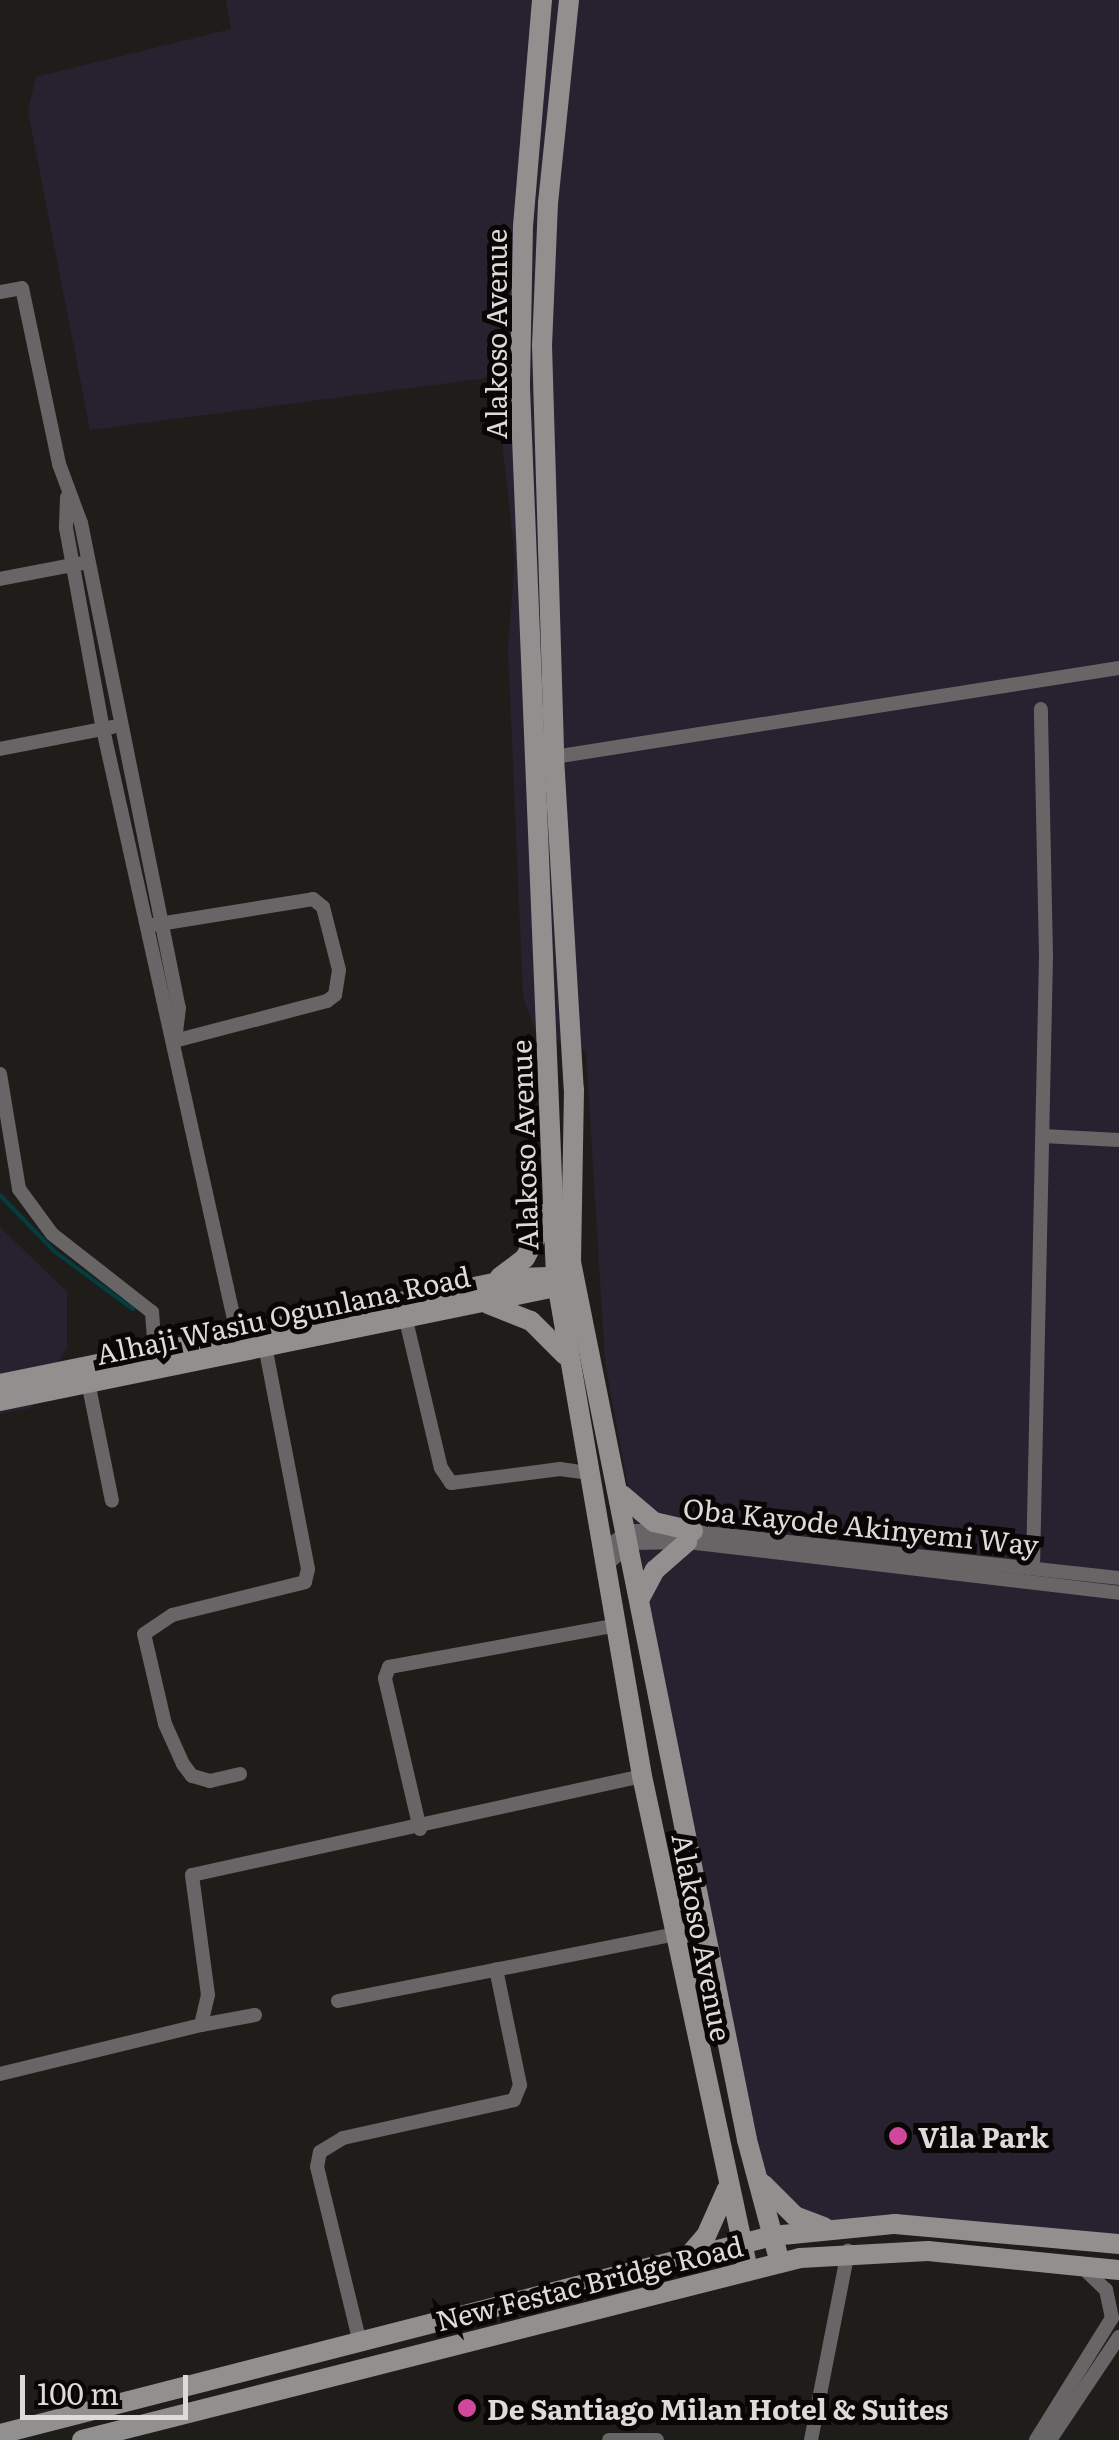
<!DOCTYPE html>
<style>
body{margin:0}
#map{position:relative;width:1119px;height:2440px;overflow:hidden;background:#1f1d1a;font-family:Literata,serif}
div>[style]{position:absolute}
.industrial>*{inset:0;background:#282130}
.stream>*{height:4px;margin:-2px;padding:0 2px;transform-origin:2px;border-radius:2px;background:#033e3f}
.street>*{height:14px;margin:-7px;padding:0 7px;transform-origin:7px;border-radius:7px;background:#686566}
.secondary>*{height:20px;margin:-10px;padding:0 10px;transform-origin:10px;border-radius:10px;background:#928f8f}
.dots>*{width:28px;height:28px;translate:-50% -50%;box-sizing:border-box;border:5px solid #080706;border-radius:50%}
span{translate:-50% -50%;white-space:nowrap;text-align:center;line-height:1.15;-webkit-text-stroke:10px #080706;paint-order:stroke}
.street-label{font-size:28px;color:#dcdbd9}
.poi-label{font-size:28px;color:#dcdbd9;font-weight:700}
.left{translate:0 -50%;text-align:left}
.scale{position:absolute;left:20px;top:2375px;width:168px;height:45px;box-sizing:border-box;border:5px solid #dcdbd9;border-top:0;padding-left:12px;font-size:30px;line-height:35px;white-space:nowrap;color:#dcdbd9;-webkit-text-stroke:8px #080706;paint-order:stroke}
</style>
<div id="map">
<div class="industrial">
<div style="clip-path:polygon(226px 0,1119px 0,1119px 2239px,806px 2227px,757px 2190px,605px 1362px,586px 1051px,536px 1033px,523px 996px,508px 648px,515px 558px,495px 377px,90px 430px,28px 111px,36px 77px,231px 29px)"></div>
<div style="clip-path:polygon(0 1227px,67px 1292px,67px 1347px,31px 1408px,0 1414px)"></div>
</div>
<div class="stream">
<div style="left:0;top:1195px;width:78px;rotate:46deg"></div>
<div style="left:54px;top:1251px;width:98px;rotate:36.3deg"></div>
</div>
<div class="street">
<div style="left:0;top:292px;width:22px;rotate:-10deg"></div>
<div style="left:22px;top:288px;width:180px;rotate:78.1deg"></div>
<div style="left:59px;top:464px;width:63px;rotate:69.6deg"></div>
<div style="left:81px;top:523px;width:495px;rotate:78.6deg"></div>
<div style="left:179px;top:1008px;width:32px;rotate:97deg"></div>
<div style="left:67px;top:497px;width:31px;rotate:92deg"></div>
<div style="left:66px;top:528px;width:204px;rotate:79.6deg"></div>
<div style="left:103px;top:729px;width:628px;rotate:77.49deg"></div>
<div style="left:0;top:579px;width:85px;rotate:-10.9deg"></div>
<div style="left:0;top:749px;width:114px;rotate:-11.1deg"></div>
<div style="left:554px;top:757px;width:572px;rotate:-8.95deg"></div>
<div style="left:153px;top:925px;width:162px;rotate:-9.2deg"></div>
<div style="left:313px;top:899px;width:13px;rotate:39deg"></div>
<div style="left:323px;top:907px;width:65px;rotate:75.7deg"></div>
<div style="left:339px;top:970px;width:25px;rotate:99deg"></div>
<div style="left:335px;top:995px;width:10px;rotate:143deg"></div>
<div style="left:327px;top:1001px;width:157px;rotate:165.3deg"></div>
<div style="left:0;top:1074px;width:117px;rotate:80.6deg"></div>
<div style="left:19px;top:1189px;width:56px;rotate:53.7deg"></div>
<div style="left:52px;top:1234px;width:127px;rotate:38deg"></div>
<div style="left:152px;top:1312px;width:40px;rotate:85.7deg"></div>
<div style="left:1043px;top:1136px;width:76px;rotate:3deg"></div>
<div style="left:405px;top:1316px;width:156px;rotate:76.7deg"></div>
<div style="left:441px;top:1468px;width:18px;rotate:56deg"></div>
<div style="left:451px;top:1483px;width:110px;rotate:-7.3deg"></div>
<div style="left:560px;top:1469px;width:28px;rotate:8deg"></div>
<div style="left:87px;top:1377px;width:126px;rotate:78.6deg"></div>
<div style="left:687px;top:1531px;width:435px;rotate:6.2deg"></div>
<div style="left:603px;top:1550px;width:32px;rotate:-36deg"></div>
<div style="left:629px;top:1531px;width:37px"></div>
<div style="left:606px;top:1565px;width:33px;rotate:-41deg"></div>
<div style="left:631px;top:1543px;width:56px;rotate:-1deg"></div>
<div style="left:687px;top:1542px;width:435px;rotate:6.7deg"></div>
<div style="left:1033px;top:1567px;width:612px;rotate:-88.78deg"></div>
<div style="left:1046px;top:955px;width:246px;rotate:-91.2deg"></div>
<div style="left:240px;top:1774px;width:31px;rotate:167deg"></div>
<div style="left:210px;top:1781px;width:19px;rotate:-164deg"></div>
<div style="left:192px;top:1776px;width:15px;rotate:-127deg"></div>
<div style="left:183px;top:1764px;width:44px;rotate:-114.2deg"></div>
<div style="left:165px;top:1724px;width:92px;rotate:-103.1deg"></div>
<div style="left:144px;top:1634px;width:34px;rotate:-34deg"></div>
<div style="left:172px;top:1615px;width:137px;rotate:-13.9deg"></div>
<div style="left:305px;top:1582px;width:13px;rotate:-77deg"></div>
<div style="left:308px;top:1569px;width:227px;rotate:-100.9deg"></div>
<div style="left:420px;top:1829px;width:155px;rotate:-103.1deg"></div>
<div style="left:385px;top:1678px;width:12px;rotate:-70deg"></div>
<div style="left:389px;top:1667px;width:232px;rotate:-10.4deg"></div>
<div style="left:338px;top:2001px;width:344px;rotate:-11.2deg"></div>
<div style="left:201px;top:2025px;width:55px;rotate:-10.5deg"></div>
<div style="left:0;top:2074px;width:207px;rotate:-13.7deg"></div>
<div style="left:201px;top:2025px;width:31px;rotate:-77deg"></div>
<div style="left:208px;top:1995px;width:121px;rotate:-97.6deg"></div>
<div style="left:192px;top:1875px;width:461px;rotate:-12.4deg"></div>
<div style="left:360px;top:2343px;width:181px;rotate:-103.7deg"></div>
<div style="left:317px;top:2167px;width:15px;rotate:-79deg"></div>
<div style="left:320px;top:2152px;width:27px;rotate:-31deg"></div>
<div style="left:343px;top:2138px;width:175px;rotate:-12.5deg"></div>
<div style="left:514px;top:2100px;width:16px;rotate:-68deg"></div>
<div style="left:520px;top:2085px;width:118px;rotate:-101.7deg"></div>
<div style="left:609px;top:2440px;width:48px"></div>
<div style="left:811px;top:2440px;width:193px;rotate:-78.9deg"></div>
<div style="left:1036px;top:2440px;width:144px;rotate:-58.1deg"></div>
<div style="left:1112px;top:2318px;width:29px;rotate:-102deg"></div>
<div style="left:1106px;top:2290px;width:36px;rotate:-136deg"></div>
<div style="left:1050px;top:2440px;width:124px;rotate:-56.2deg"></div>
</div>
<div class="secondary">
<div style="left:542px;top:0;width:227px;rotate:94.8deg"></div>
<div style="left:523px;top:226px;width:162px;rotate:91.1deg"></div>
<div style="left:520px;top:388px;width:890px;rotate:87.68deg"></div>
<div style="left:556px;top:1277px;width:506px;rotate:80.22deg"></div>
<div style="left:642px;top:1776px;width:505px;rotate:77.89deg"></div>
<div style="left:569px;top:0;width:204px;rotate:95.9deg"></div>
<div style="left:548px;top:203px;width:142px;rotate:92.4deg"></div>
<div style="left:542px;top:345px;width:412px;rotate:88.3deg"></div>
<div style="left:554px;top:757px;width:333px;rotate:86.6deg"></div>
<div style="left:574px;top:1089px;width:173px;rotate:91deg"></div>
<div style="left:571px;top:1262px;width:895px;rotate:78.66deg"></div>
<div style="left:747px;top:2140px;width:127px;rotate:75deg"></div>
<div style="left:500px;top:1277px;width:31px;rotate:-37deg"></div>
<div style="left:525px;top:1258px;width:59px;rotate:-61.7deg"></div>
<div style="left:488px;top:1304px;width:46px;rotate:21.6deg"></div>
<div style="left:531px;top:1321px;width:48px;rotate:45deg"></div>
<div style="left:0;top:1384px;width:529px;rotate:-11.56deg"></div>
<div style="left:518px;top:1278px;width:38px;rotate:-2deg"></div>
<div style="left:556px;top:1277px;width:11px;rotate:-41deg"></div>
<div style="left:0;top:1401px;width:577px;rotate:-11.6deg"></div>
<div style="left:622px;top:1495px;width:42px;rotate:40.2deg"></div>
<div style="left:654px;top:1522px;width:40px;rotate:13deg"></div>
<div style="left:640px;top:1598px;width:32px;rotate:-62deg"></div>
<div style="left:655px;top:1570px;width:43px;rotate:-41.2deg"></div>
<div style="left:763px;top:2184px;width:45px;rotate:45deg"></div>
<div style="left:795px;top:2216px;width:31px;rotate:21deg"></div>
<div style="left:684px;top:2261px;width:33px;rotate:-49deg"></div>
<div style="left:706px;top:2236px;width:51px;rotate:-65.9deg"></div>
<div style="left:0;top:2434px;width:797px;rotate:-14.38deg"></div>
<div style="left:772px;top:2236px;width:124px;rotate:-5.6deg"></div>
<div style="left:895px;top:2224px;width:225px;rotate:5.1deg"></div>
<div style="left:82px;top:2440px;width:741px;rotate:-14.22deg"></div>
<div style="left:800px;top:2258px;width:128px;rotate:-3.1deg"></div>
<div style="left:928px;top:2251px;width:192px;rotate:5.7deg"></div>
</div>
<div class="dots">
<div style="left:898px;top:2136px;background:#d1479c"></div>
<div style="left:467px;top:2408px;background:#d1479c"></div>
</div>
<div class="street-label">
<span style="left:495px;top:334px;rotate:-90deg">Alakoso Avenue</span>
<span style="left:523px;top:1145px;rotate:-92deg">Alakoso Avenue</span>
<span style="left:283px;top:1314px;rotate:-12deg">Alhaji Wasiu Ogunlana Road</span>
<span style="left:861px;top:1525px;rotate:6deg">Oba Kayode Akinyemi Way</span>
<span style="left:703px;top:1937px;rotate:79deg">Alakoso Avenue</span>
<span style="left:589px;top:2282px;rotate:-14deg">New Festac Bridge Road</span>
</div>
<div class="poi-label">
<span class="left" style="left:918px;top:2136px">Vila Park</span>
<span class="left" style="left:487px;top:2408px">De Santiago Milan Hotel &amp; Suites</span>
</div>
<div class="scale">100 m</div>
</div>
